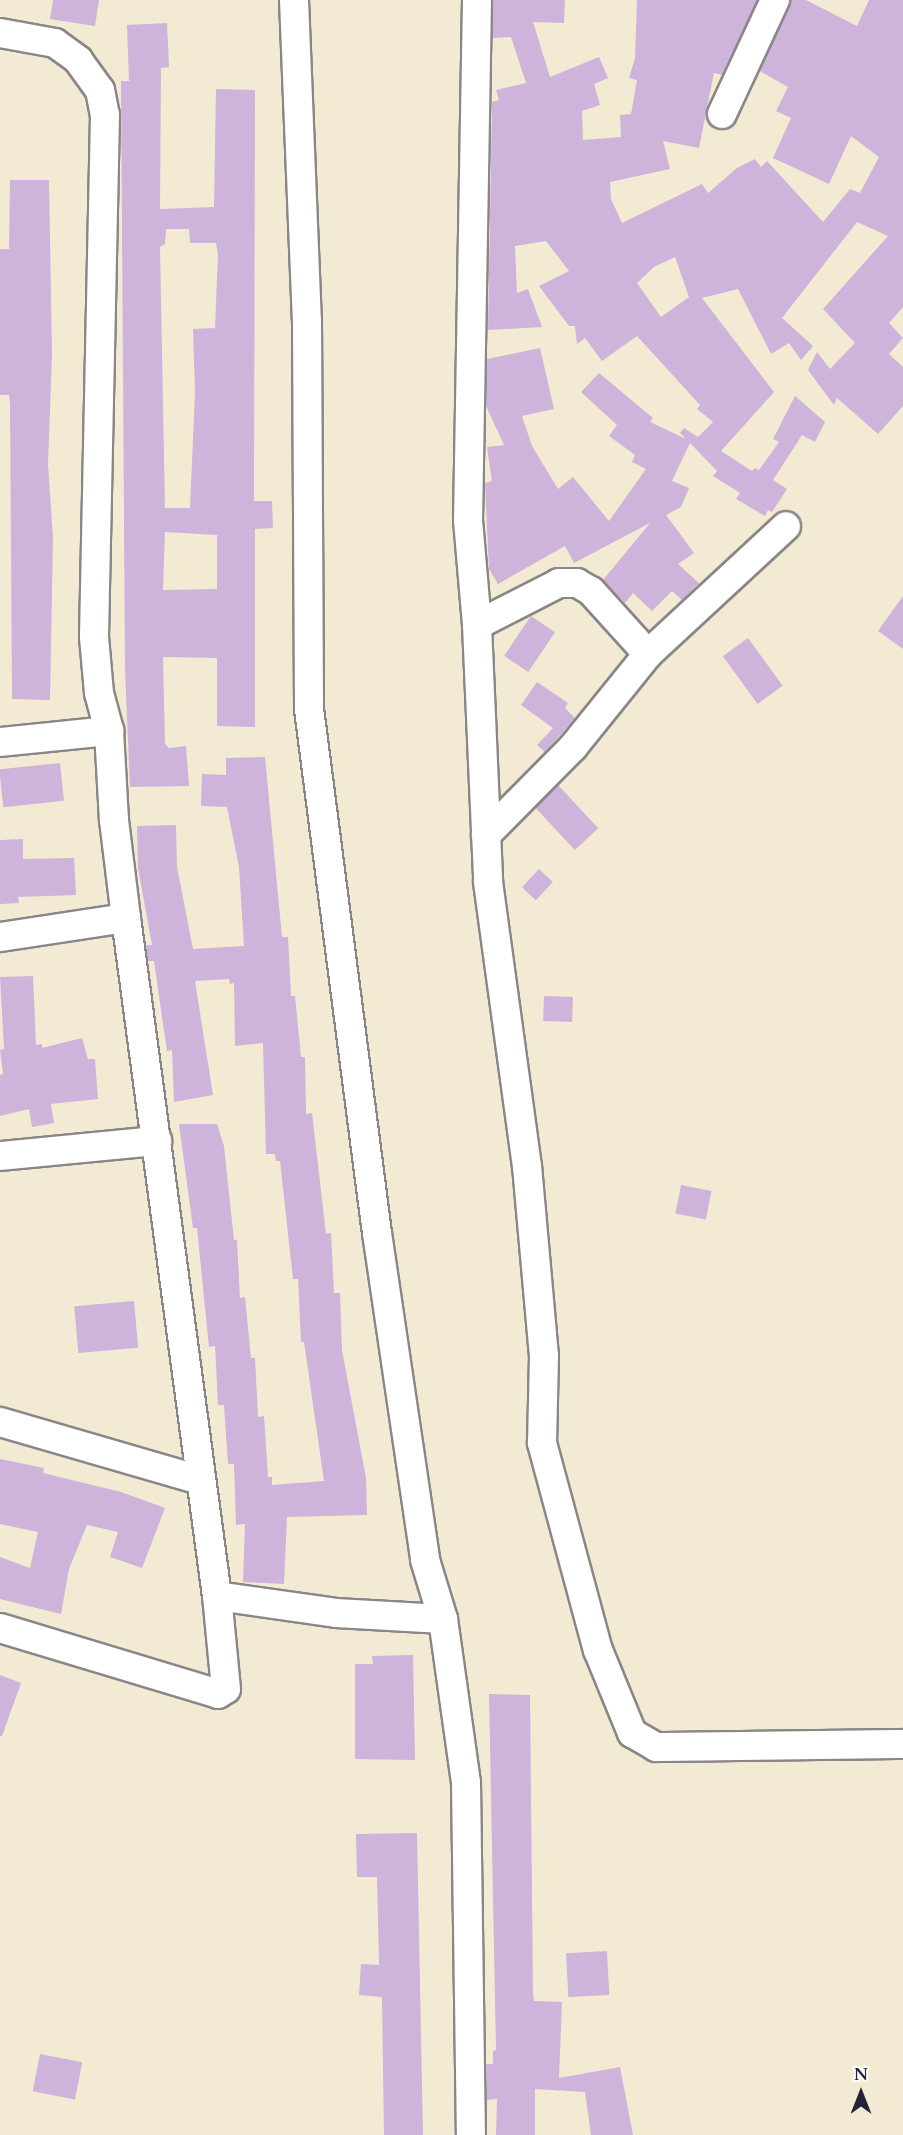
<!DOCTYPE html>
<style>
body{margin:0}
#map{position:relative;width:903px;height:2135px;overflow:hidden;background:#f3ead4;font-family:Cardo,serif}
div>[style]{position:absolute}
.building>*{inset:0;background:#ceb3da;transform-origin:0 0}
.roads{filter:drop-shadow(2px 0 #8a8688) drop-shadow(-2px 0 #8a8688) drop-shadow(0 2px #8a8688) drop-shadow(0 -2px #8a8688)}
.minor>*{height:28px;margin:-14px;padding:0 14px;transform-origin:14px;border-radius:14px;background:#fff}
span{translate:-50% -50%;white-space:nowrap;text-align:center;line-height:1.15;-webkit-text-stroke:4.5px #fdfcf7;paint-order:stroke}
.north{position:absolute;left:831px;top:2063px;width:60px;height:60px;-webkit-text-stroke:4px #fdfcf7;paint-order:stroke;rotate:0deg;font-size:16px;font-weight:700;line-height:24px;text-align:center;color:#22223b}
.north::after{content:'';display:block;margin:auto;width:21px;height:27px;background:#22223b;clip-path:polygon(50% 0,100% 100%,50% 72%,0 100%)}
</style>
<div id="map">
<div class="building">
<div style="clip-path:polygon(53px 0,99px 0,95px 26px,50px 19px)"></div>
<div style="clip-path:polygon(evenodd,493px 0,565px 0,564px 23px,533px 22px,550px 77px,599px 57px,608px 78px,594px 84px,600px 105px,582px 111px,583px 140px,621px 137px,620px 115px,631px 114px,637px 80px,629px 78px,635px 58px,637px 0,757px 0,722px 75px,714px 73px,699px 148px,663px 141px,670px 169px,610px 182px,611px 199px,622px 223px,702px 184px,708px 193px,737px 168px,755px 159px,761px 167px,767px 161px,823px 222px,850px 189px,860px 193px,879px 157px,851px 136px,829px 184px,773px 158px,791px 118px,776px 111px,788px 87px,760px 71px,791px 0,806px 0,857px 26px,869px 0,903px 0,903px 307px,889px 323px,903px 338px,889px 354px,903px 367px,903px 406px,878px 434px,837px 398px,834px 405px,808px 370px,817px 352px,830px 369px,855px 343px,823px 309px,888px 236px,857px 222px,782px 318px,813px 346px,801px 360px,789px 343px,771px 354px,738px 289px,702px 298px,774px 392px,721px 451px,752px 471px,755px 468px,759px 470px,779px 442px,773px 439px,795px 396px,825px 422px,815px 442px,802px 435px,773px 480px,787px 489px,772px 512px,768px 510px,765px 516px,736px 499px,740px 493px,713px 476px,717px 471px,690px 443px,672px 481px,689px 488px,681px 507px,666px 515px,694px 553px,678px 564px,699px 583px,682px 600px,672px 591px,652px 611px,633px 593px,625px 603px,603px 580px,650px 523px,574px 563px,565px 546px,498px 584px,489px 569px,485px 483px,492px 481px,487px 447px,504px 445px,486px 406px,487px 359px,540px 348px,554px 409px,522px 416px,532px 446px,558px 489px,573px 477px,609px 521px,646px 469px,632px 462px,635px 455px,609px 436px,617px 425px,581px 392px,599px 373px,653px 418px,650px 422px,686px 439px,680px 433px,684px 428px,698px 437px,713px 422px,697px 409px,700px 405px,637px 336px,602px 361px,585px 338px,577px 344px,575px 326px,569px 326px,539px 286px,569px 271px,546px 241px,515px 246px,517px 293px,528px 289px,542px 327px,488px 330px,492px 102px,499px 100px,496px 90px,526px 83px,511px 37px,493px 38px,493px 0,675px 257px,689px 297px,661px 317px,637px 283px,654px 267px,675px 257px)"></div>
<div style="clip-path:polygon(evenodd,167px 23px,169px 67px,161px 68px,160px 209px,214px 207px,216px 89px,255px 90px,254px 501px,272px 501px,273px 528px,255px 529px,255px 727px,217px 726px,217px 658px,163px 657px,165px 744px,169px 748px,186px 746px,189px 786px,130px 787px,125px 670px,121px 81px,129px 81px,127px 25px,167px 23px,166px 229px,189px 229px,190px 243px,216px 243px,218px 254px,215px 328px,193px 329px,195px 393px,190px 508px,165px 508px,160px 247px,165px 244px,166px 229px,167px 23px,165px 532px,217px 535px,217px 589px,163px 590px,165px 532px)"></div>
<div style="clip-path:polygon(10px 180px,49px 180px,52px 355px,48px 464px,53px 538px,50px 700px,12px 699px,10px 404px,9px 395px,0 395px,0 249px,9px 249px)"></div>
<div style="clip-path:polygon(903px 596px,903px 649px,878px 631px)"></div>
<div style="left:531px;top:616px;width:29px;height:48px;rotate:34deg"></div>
<div style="left:748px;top:638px;width:59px;height:31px;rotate:54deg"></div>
<div style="clip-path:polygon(537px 682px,568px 703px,565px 708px,575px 718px,545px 752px,537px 745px,553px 728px,521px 705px)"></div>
<div style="clip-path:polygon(265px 757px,282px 937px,288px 937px,291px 996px,295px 996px,301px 1057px,305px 1057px,306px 1114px,312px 1113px,326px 1234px,331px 1233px,334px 1293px,340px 1293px,342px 1350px,366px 1478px,367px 1515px,287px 1517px,284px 1584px,243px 1582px,245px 1524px,236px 1525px,234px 1464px,228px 1464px,224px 1405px,218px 1405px,215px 1346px,209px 1347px,197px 1228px,193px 1228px,179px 1124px,217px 1124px,224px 1146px,234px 1240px,237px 1240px,240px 1298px,245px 1297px,251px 1358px,255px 1358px,258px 1417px,264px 1416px,268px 1477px,272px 1477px,272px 1485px,324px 1481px,304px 1342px,301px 1342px,298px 1279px,293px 1279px,280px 1161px,276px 1161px,275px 1154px,266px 1154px,263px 1043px,235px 1046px,234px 983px,230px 984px,229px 979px,195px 981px,213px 1095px,174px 1102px,172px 1050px,167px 1051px,154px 961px,148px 961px,146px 945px,152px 945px,138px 868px,137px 826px,176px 825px,177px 867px,193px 949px,244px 946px,239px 867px,227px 807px,201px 806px,202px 774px,226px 775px,226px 758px)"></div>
<div style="left:60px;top:763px;width:38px;height:61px;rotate:84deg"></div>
<div style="left:558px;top:785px;width:59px;height:32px;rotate:47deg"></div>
<div style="clip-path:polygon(23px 839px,23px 859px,74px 858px,76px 895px,18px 897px,19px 903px,0 904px,0 840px)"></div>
<div style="left:539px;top:869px;width:19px;height:25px;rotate:43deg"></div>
<div style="clip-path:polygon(33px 976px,36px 1045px,42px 1044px,42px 1048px,82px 1038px,88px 1059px,95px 1059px,98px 1099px,51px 1104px,54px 1123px,32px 1127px,29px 1109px,0 1116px,0 1075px,3px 1074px,0 1050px,4px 1049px,0 977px)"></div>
<div style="left:544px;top:996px;width:29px;height:25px;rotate:2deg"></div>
<div style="left:681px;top:1185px;width:31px;height:29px;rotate:11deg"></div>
<div style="left:134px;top:1301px;width:47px;height:60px;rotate:85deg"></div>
<div style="clip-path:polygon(0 1459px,44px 1468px,43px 1473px,121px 1492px,165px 1508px,142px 1568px,110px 1557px,118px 1532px,87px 1525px,69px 1569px,61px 1614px,0 1599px,0 1557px,30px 1568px,38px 1532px,0 1524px)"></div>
<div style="clip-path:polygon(413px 1655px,415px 1760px,355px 1759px,355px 1664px,373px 1664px,372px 1656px)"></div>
<div style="clip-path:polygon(0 1675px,21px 1683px,2px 1736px,0 1736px)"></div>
<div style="clip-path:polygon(489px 1694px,530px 1695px,533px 1992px,534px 2001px,562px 2002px,559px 2078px,620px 2067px,633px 2135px,591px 2135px,585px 2092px,535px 2089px,535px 2135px,496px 2135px,497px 2099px,487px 2100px,486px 2064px,493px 2064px,493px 2051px,496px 2050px)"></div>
<div style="clip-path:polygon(417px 1833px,423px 2135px,384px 2135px,382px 1997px,359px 1995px,361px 1964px,379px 1965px,377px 1877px,357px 1877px,356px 1834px)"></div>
<div style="left:607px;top:1951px;width:44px;height:41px;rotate:87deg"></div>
<div style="left:40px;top:2054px;width:43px;height:38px;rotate:11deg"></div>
</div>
<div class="roads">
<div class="minor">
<div style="left:294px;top:0;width:321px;rotate:87.7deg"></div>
<div style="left:307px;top:321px;width:388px;rotate:89.7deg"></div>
<div style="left:309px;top:709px;width:528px;rotate:82.61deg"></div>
<div style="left:377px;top:1233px;width:331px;rotate:81.6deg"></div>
<div style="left:425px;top:1560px;width:62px;rotate:73deg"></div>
<div style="left:443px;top:1619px;width:166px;rotate:82deg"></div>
<div style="left:466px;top:1783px;width:352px;rotate:89.2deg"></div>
<div style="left:477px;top:0;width:520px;rotate:90.99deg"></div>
<div style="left:468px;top:520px;width:105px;rotate:85.1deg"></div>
<div style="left:477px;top:625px;width:257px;rotate:87.5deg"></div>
<div style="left:488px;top:882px;width:287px;rotate:82.2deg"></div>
<div style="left:527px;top:1166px;width:191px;rotate:84.9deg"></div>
<div style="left:544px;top:1356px;width:87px;rotate:91.3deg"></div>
<div style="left:542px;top:1443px;width:214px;rotate:74.9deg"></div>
<div style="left:598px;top:1650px;width:90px;rotate:67.7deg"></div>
<div style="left:632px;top:1733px;width:28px;rotate:30deg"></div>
<div style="left:656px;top:1747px;width:247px;rotate:-0.7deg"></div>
<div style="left:0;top:33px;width:56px;rotate:10.3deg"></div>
<div style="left:55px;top:43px;width:29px;rotate:36deg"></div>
<div style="left:78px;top:60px;width:37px;rotate:54deg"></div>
<div style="left:100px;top:90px;width:25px;rotate:79deg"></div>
<div style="left:105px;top:115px;width:522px;rotate:91.21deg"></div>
<div style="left:94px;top:637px;width:56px;rotate:84.9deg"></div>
<div style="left:99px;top:693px;width:39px;rotate:75deg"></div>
<div style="left:109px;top:731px;width:89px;rotate:86.8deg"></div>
<div style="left:114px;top:820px;width:99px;rotate:83deg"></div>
<div style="left:126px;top:918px;width:684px;rotate:82.36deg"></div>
<div style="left:217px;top:1596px;width:120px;rotate:8.1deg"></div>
<div style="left:336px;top:1613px;width:107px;rotate:3.2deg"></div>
<div style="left:722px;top:114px;width:126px;rotate:-65.1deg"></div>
<div style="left:477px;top:625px;width:92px;rotate:-27.1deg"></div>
<div style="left:559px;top:583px;width:18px"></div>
<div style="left:577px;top:583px;width:16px;rotate:30deg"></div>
<div style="left:591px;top:591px;width:85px;rotate:47.9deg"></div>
<div style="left:0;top:742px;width:110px;rotate:-5.8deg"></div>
<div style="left:486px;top:835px;width:124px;rotate:-45.3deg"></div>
<div style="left:573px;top:747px;width:119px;rotate:-51.1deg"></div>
<div style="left:648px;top:654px;width:188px;rotate:-42.8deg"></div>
<div style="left:0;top:937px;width:127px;rotate:-8.6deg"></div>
<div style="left:0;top:1156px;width:158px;rotate:-5.5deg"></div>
<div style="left:0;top:1422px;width:207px;rotate:16.2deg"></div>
<div style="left:0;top:1628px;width:228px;rotate:16.8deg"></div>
<div style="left:218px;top:1694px;width:9px;rotate:-32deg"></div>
<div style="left:226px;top:1689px;width:93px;rotate:-95.5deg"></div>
</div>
</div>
<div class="north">N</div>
</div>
